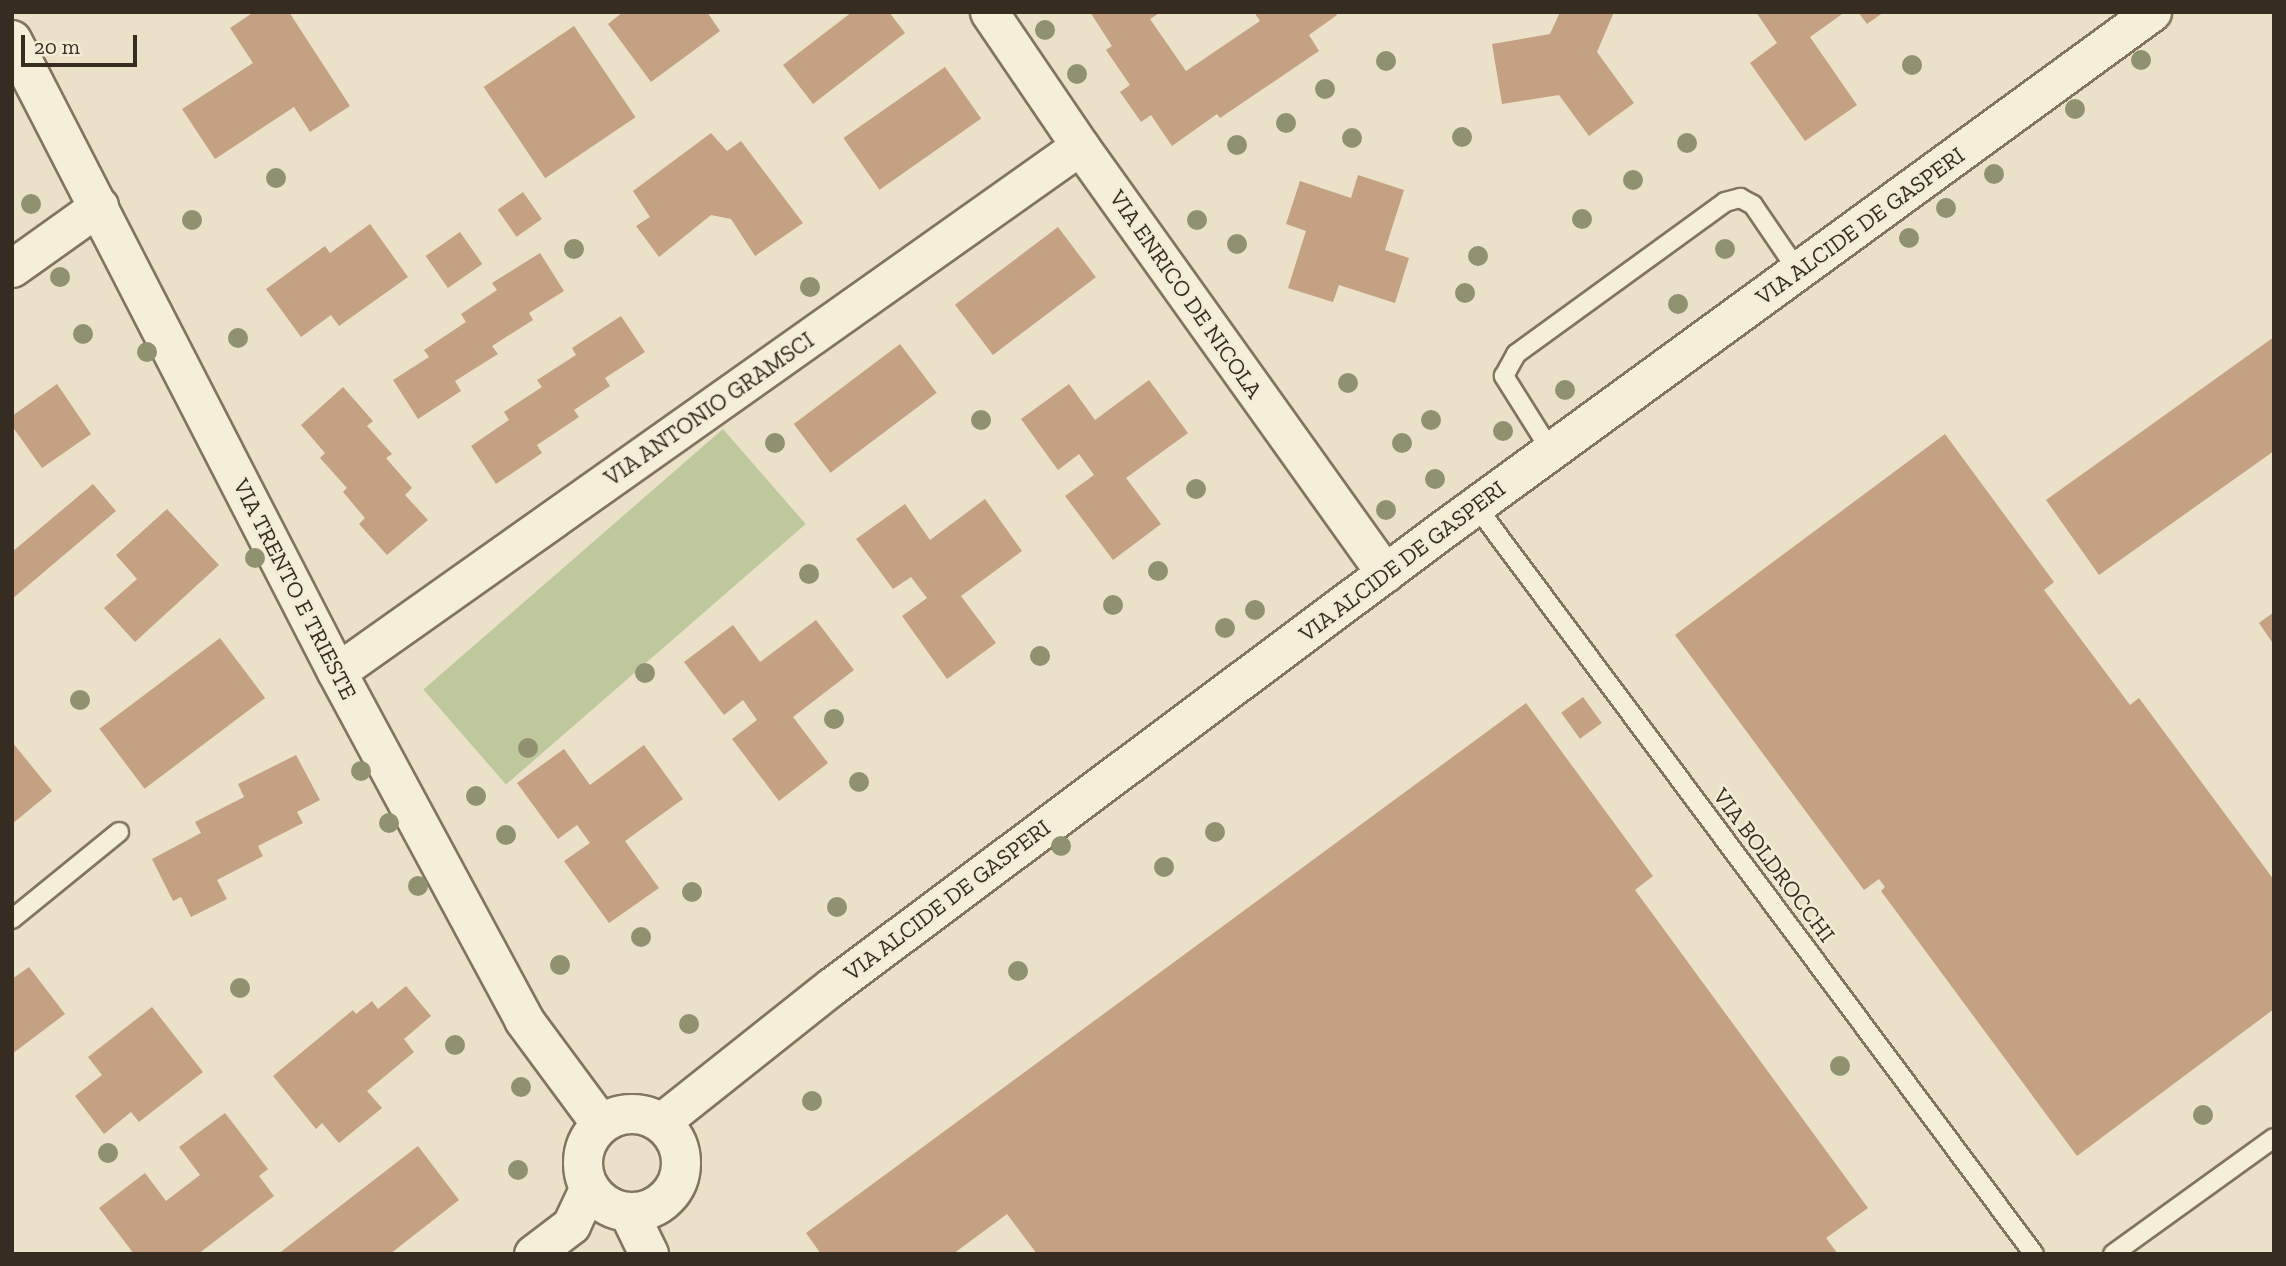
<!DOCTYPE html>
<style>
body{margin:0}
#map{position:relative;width:2286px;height:1266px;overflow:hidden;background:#eae1c8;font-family:"Zilla Slab",serif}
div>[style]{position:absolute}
.green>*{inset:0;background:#bfc79d;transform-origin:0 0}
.building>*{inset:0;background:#c3a182;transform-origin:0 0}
.roads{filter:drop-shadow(2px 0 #83745f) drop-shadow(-2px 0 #83745f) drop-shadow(0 2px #83745f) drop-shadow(0 -2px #83745f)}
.lane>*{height:18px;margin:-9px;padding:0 9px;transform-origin:9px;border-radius:9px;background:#f5efda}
.street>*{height:37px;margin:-18.5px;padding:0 18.5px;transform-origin:18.5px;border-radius:18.5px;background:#f5efda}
.secondary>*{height:38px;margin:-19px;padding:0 19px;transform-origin:19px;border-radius:19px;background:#f5efda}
.secondary>.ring{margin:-19px;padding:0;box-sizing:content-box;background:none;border:38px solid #f5efda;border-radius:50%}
.trees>*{width:20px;height:20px;margin:-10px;border-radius:50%;background:#8f9171}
span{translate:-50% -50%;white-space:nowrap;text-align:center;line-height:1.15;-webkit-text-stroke:5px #f2ecd7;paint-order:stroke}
.street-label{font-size:23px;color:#362c21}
.frame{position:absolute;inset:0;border:14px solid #362c21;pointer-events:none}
.scale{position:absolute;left:21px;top:35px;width:116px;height:32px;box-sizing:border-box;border:4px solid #362c21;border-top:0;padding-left:9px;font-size:21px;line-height:24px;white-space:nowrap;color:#362c21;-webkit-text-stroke:5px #f2ecd7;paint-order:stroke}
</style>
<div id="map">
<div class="green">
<div style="left:723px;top:429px;width:126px;height:397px;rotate:49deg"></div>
</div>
<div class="building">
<div style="clip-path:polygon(254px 12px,289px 12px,350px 106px,310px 132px,294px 107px,215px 159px,182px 109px,253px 63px,230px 28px)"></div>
<div style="clip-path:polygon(623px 12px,707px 12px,720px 31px,651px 82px,608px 24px)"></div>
<div style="clip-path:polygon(852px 12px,889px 12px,905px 33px,813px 104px,783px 65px)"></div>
<div style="clip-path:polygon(1090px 12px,1161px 12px,1150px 19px,1186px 71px,1260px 21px,1254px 12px,1335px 12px,1337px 15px,1309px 35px,1319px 51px,1220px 118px,1217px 114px,1172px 146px,1151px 115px,1141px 122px,1120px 92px,1130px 85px,1106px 50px,1112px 46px)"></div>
<div style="clip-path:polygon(1560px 12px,1614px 12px,1597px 52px,1634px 103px,1589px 136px,1559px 95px,1502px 104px,1492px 44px,1550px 34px)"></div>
<div style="clip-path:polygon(1756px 12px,1845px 12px,1810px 37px,1857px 105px,1805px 141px,1750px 63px,1777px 43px)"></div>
<div style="clip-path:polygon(1858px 12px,1884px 12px,1867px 24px)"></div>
<div style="left:574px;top:26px;width:110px;height:109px;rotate:56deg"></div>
<div style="left:945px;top:67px;width:63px;height:124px;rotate:55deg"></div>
<div style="clip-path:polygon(711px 133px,727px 151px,741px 141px,803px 223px,755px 256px,731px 219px,711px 215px,659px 257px,636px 226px,650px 217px,633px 191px)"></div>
<div style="clip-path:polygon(1358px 175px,1404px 190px,1385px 250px,1409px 258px,1395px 303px,1339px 285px,1333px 302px,1288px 288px,1306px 231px,1286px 224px,1300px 181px,1351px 198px)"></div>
<div style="left:523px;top:192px;width:33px;height:31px;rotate:55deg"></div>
<div style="clip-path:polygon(370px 224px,408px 277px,339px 326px,331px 315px,301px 337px,266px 289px,325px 246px,330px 253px)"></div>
<div style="left:1058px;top:227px;width:63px;height:129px;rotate:53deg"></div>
<div style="left:460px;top:232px;width:39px;height:42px;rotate:55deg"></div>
<div style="clip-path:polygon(540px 253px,564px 291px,529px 313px,533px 320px,492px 346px,498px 354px,455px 381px,461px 391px,418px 419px,393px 380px,429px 357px,424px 350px,466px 322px,461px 314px,497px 290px,492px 283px)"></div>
<div style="clip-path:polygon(621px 316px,645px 352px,605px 378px,610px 386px,574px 410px,579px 417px,537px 445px,542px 453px,496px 484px,471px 446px,509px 420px,504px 412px,542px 387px,537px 380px,576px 355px,572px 348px)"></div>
<div style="clip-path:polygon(2274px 337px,2274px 451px,2099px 575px,2046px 500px)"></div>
<div style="left:900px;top:344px;width:61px;height:133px;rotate:53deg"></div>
<div style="clip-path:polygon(1149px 380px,1188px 433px,1126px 478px,1161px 524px,1113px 560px,1065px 496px,1094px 475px,1079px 454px,1058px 470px,1021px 419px,1069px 384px,1095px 420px)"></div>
<div style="clip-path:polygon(57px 384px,91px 434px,42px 468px,12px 426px,12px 416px)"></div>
<div style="clip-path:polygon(343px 387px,373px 421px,367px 426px,392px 454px,386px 458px,412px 488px,405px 495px,428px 520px,387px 555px,359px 524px,365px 518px,343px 492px,347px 488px,320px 458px,325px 453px,301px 425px)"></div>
<div style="clip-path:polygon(1945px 434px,2054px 582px,2044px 590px,2130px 705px,2139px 698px,2274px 880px,2274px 1009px,2077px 1156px,1881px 891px,1885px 887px,1879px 879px,1864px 890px,1675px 635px)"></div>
<div style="clip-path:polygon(93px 484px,116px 511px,12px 599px,12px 552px)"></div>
<div style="clip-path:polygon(985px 499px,1022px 551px,961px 596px,996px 643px,947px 679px,902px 616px,927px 598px,911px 577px,893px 589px,856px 539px,905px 504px,930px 540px)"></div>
<div style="clip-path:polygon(167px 509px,219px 565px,135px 642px,104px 608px,137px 579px,116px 555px)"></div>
<div style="clip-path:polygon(2274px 612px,2274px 645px,2259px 623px)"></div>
<div style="clip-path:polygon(816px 620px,854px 670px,793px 717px,828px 763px,779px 801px,732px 739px,757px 720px,743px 700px,724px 715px,684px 662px,733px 625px,760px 662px)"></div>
<div style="left:220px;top:638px;width:75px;height:151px;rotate:53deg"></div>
<div style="left:1583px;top:697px;width:32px;height:27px;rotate:54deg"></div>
<div style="clip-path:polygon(1526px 703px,1653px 876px,1635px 890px,1868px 1208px,1826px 1238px,1838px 1254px,1037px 1254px,1007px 1214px,953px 1254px,821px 1254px,806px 1233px)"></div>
<div style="clip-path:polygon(12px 742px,52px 791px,12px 824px)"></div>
<div style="clip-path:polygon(644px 745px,683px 799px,625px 841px,659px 888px,609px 923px,564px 861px,590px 843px,577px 825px,558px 839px,517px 783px,564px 749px,590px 785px)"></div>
<div style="clip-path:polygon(296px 755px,320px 800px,297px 812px,303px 823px,258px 846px,263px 856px,217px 880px,227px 899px,191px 917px,181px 897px,173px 901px,152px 859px,201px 833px,195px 822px,244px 797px,238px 784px)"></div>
<div style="clip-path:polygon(29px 967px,65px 1014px,12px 1054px,12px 979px)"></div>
<div style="clip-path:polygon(406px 986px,431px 1016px,404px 1039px,414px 1052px,367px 1091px,382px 1108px,339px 1143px,322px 1123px,316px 1129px,273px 1076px,353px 1010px,356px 1014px,372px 1001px,378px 1009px)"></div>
<div style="clip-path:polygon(152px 1007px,203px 1072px,139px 1122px,131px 1112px,104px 1134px,75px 1096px,102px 1075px,88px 1057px)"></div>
<div style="clip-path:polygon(225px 1113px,268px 1169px,259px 1176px,274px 1196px,198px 1254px,134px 1254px,99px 1208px,145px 1173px,166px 1201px,200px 1175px,179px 1147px)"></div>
<div style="clip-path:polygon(418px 1146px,459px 1200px,390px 1254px,278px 1254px)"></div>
</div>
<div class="roads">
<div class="lane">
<div style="left:1551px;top:451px;width:89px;rotate:-122.1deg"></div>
<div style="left:1504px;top:376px;width:25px;rotate:-61deg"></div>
<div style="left:1516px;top:354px;width:258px;rotate:-36deg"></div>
<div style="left:1725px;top:202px;width:16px;rotate:-15deg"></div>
<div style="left:1740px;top:198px;width:15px;rotate:28deg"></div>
<div style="left:1753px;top:205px;width:80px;rotate:55.7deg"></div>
<div style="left:1476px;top:506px;width:933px;rotate:53.28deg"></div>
<div style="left:12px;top:919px;width:138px;rotate:-39.1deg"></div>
<div style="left:2113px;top:1254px;width:198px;rotate:-35.8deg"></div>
</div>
<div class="street">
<div style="left:989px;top:12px;width:162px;rotate:55.8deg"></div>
<div style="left:1080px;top:146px;width:525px;rotate:54.46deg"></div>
<div style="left:12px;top:268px;width:107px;rotate:-35.5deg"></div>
<div style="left:337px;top:672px;width:910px;rotate:-35.3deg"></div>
<div style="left:661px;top:1122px;width:217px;rotate:-38.5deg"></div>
<div style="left:831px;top:987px;width:758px;rotate:-36.79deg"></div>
<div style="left:1438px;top:533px;width:884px;rotate:-36.12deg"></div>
<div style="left:533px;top:1254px;width:48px;rotate:-37.3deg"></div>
<div style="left:571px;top:1225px;width:42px;rotate:-64.7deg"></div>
</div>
<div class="secondary">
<div style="left:12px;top:40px;width:711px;rotate:62.79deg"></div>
<div style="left:337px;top:672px;width:395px;rotate:61.7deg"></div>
<div style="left:524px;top:1020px;width:129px;rotate:53.5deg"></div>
<div class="ring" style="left:583px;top:1114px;width:60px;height:60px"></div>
<div style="left:629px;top:1213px;width:46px;rotate:64deg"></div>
</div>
</div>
<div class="trees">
<div style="left:1045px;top:30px"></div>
<div style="left:2141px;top:60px"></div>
<div style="left:1386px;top:61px"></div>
<div style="left:1912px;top:65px"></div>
<div style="left:1077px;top:74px"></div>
<div style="left:1325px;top:89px"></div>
<div style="left:2075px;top:109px"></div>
<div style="left:1286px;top:123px"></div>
<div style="left:1462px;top:137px"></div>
<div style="left:1352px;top:138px"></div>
<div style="left:1687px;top:143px"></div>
<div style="left:1237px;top:145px"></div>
<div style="left:1994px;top:174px"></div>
<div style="left:276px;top:178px"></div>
<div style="left:1633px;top:180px"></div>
<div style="left:31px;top:204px"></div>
<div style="left:1946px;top:208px"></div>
<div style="left:1582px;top:219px"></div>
<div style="left:192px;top:220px"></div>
<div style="left:1197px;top:220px"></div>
<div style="left:1909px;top:238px"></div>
<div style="left:1237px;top:244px"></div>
<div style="left:574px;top:249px"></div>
<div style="left:1725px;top:249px"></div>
<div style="left:1478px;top:256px"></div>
<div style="left:60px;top:277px"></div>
<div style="left:810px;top:287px"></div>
<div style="left:1465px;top:293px"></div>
<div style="left:1678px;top:304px"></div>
<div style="left:83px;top:334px"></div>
<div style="left:238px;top:338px"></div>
<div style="left:147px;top:352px"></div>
<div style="left:1348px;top:383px"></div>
<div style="left:1565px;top:390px"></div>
<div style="left:981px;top:420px"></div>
<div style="left:1431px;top:420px"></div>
<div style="left:1503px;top:431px"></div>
<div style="left:775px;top:443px"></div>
<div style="left:1402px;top:443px"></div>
<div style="left:1435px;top:479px"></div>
<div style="left:1196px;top:489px"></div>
<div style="left:1386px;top:510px"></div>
<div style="left:255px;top:558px"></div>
<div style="left:1158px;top:571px"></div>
<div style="left:809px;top:574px"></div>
<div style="left:1113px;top:605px"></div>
<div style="left:1255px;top:610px"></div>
<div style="left:1225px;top:628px"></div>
<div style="left:1040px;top:656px"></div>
<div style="left:645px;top:673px"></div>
<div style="left:80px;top:700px"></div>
<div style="left:834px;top:719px"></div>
<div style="left:528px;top:748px"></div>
<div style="left:361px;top:771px"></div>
<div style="left:859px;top:782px"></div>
<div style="left:476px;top:796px"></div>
<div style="left:389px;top:823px"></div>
<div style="left:1215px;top:832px"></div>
<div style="left:506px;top:835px"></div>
<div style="left:1061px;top:846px"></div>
<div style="left:1164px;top:867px"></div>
<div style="left:418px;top:886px"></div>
<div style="left:692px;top:892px"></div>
<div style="left:837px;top:907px"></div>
<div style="left:641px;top:937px"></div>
<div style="left:560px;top:965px"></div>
<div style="left:1018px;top:971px"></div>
<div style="left:240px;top:988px"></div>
<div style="left:689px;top:1024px"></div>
<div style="left:455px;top:1045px"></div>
<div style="left:1840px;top:1066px"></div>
<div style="left:521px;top:1087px"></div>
<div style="left:812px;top:1101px"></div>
<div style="left:2203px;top:1115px"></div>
<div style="left:108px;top:1153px"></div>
<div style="left:518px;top:1170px"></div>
</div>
<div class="street-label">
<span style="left:1860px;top:226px;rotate:-36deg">VIA ALCIDE DE GASPERI</span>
<span style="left:1186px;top:294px;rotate:55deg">VIA ENRICO DE NICOLA</span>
<span style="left:709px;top:409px;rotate:-35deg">VIA ANTONIO GRAMSCI</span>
<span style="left:1402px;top:561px;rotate:-37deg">VIA ALCIDE DE GASPERI</span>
<span style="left:295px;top:589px;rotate:63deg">VIA TRENTO E TRIESTE</span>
<span style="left:1774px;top:865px;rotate:53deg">VIA BOLDROCCHI</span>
<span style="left:947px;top:900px;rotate:-37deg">VIA ALCIDE DE GASPERI</span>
</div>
<div class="frame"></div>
<div class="scale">20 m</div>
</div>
